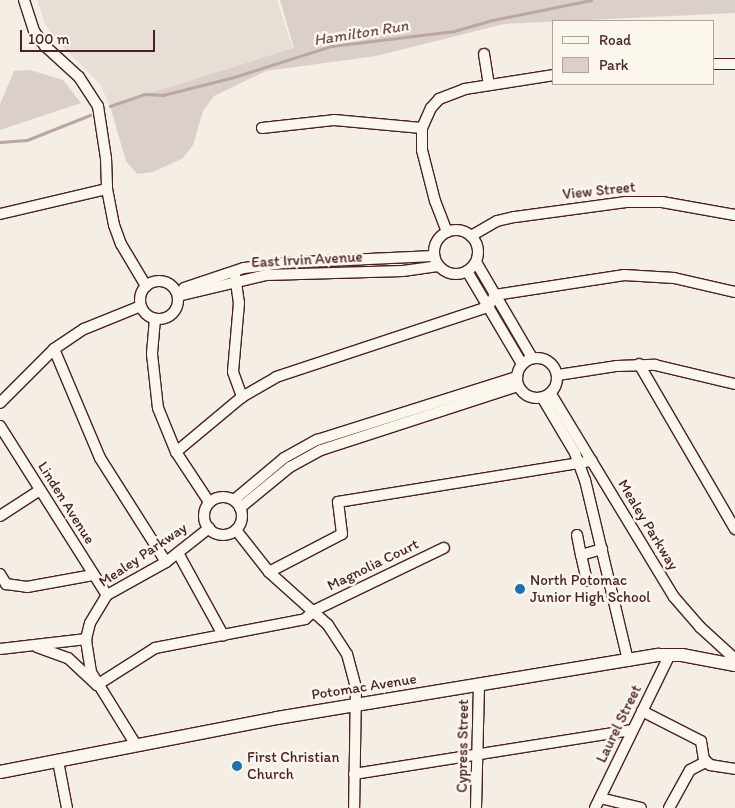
<!DOCTYPE html>
<style>
body{margin:0}
#map{position:relative;width:735px;height:808px;overflow:hidden;background:#f4eee4;font-family:Itim,sans-serif}
div>[style]{position:absolute}
.built>*{inset:0;background:#e7dfd6}
.green>*{inset:0;background:#dbd0c9}
.stream>*{height:2.5px;margin:-1.25px;padding:0 1.25px;transform-origin:1.25px;border-radius:1.25px;background:#baa7a5}
.roads{filter:drop-shadow(1px 0 #4a1f2b) drop-shadow(-1px 0 #4a1f2b) drop-shadow(0 1px #4a1f2b) drop-shadow(0 -1px #4a1f2b)}
.minor>*{height:10px;margin:-5px;padding:0 5px;transform-origin:5px;border-radius:5px;background:#fbf7ec}
.minor>.ring{margin:-5px;padding:0;box-sizing:content-box;background:none;border:10px solid #fbf7ec;border-radius:50%}
.major>*{height:12px;margin:-6px;padding:0 6px;transform-origin:6px;border-radius:6px;background:#fbf7ec}
.dots>*{width:14px;height:14px;translate:-50% -50%;box-sizing:border-box;border:2px solid #fbf7ec;border-radius:50%}
span{translate:-50% -50%;white-space:nowrap;text-align:center;line-height:1.15;-webkit-text-stroke:5px #fbf7ec;paint-order:stroke}
.street-label{font-size:15px;color:#4a1f2b}
.poi-label{font-size:15px;color:#4a1f2b}
.left{translate:0 -50%;text-align:left}
.water-label{font-size:16px;color:#714f56;font-style:italic}
.legend{position:absolute;left:552px;top:20px;width:162px;height:65px;box-sizing:border-box;background:#fbf7ec;border:1px solid #b4a19f;margin:0;padding:6px 9px;list-style:none;font-size:15px;color:#4a1f2b}
.legend li{display:flex;align-items:center;gap:10px;height:25px}
.legend b{width:25px;border:1px solid #b4a19f}
.scale{position:absolute;left:20px;top:30px;width:135px;height:22px;box-sizing:border-box;border:2px solid #4a1f2b;border-top:0;padding-left:6px;font-size:15px;line-height:18px;white-space:nowrap;color:#4a1f2b;-webkit-text-stroke:4px #fbf7ec;paint-order:stroke}
</style>
<div id="map">
<div class="built">
<div style="clip-path:polygon(37px 0,277px 0,296px 58px,163px 95px,144px 94px,110px 106px,100px 84px,54px 38px,45px 24px)"></div>
</div>
<div class="green">
<div style="clip-path:polygon(280px 0,735px 0,735px 13px,504px 24px,376px 56px,266px 71px,214px 96px,203px 111px,193px 145px,183px 158px,153px 172px,137px 174px,126px 161px,110px 106px,294px 48px)"></div>
<div style="clip-path:polygon(30px 70px,63px 80px,81px 103px,0 130px,0 104px,14px 71px)"></div>
</div>
<div class="stream">
<div style="left:110px;top:106px;width:36px;rotate:-19deg"></div>
<div style="left:144px;top:94px;width:19px;rotate:3deg"></div>
<div style="left:163px;top:95px;width:73px;rotate:-14.2deg"></div>
<div style="left:234px;top:77px;width:103px;rotate:-17.6deg"></div>
<div style="left:332px;top:46px;width:123px;rotate:-7deg"></div>
<div style="left:454px;top:31px;width:35px;rotate:-16deg"></div>
<div style="left:488px;top:21px;width:105px;rotate:-11.5deg"></div>
<div style="left:0;top:142px;width:27px;rotate:-4deg"></div>
<div style="left:27px;top:140px;width:68px;rotate:-21.6deg"></div>
</div>
<div class="roads">
<div class="minor">
<div style="left:24px;top:0;width:33px;rotate:72deg"></div>
<div style="left:34px;top:31px;width:19px;rotate:54deg"></div>
<div style="left:45px;top:46px;width:46px;rotate:42.4deg"></div>
<div style="left:79px;top:77px;width:35px;rotate:57deg"></div>
<div style="left:98px;top:106px;width:53px;rotate:81.3deg"></div>
<div style="left:106px;top:158px;width:31px;rotate:88deg"></div>
<div style="left:107px;top:189px;width:37px;rotate:79deg"></div>
<div style="left:114px;top:225px;width:20px;rotate:70deg"></div>
<div style="left:121px;top:244px;width:49px;rotate:59.2deg"></div>
<div style="left:484px;top:54px;width:31px;rotate:81deg"></div>
<div style="left:714px;top:64px;width:21px"></div>
<div style="left:262px;top:128px;width:72px;rotate:-6.3deg"></div>
<div style="left:334px;top:120px;width:88px;rotate:5.2deg"></div>
<div style="left:0;top:214px;width:110px;rotate:-13.2deg"></div>
<div class="ring" style="left:434px;top:230px;width:34px;height:34px"></div>
<div style="left:447px;top:232px;width:33px;rotate:-111deg"></div>
<div style="left:435px;top:201px;width:53px;rotate:-104.3deg"></div>
<div style="left:422px;top:150px;width:22px;rotate:-90deg"></div>
<div style="left:422px;top:128px;width:22px;rotate:-66deg"></div>
<div style="left:431px;top:108px;width:12px;rotate:-48deg"></div>
<div style="left:439px;top:99px;width:28px;rotate:-21deg"></div>
<div style="left:465px;top:89px;width:90px;rotate:-8.9deg"></div>
<div style="left:471px;top:236px;width:30px;rotate:-30deg"></div>
<div style="left:497px;top:221px;width:18px;rotate:-13deg"></div>
<div style="left:515px;top:217px;width:112px;rotate:-7.7deg"></div>
<div style="left:626px;top:202px;width:36px"></div>
<div style="left:662px;top:202px;width:74px;rotate:10.1deg"></div>
<div style="left:476px;top:262px;width:111px;rotate:59.7deg"></div>
<div style="left:467px;top:271px;width:108px;rotate:59.4deg"></div>
<div style="left:235px;top:275px;width:28px;rotate:82deg"></div>
<div style="left:239px;top:303px;width:69px;rotate:95deg"></div>
<div style="left:233px;top:372px;width:27px;rotate:70deg"></div>
<div class="ring" style="left:140px;top:281px;width:28px;height:28px"></div>
<div style="left:184px;top:288px;width:63px;rotate:-18.4deg"></div>
<div style="left:244px;top:268px;width:38px;rotate:-7deg"></div>
<div style="left:282px;top:263px;width:152px;rotate:-2.6deg"></div>
<div style="left:178px;top:296px;width:90px;rotate:-13.4deg"></div>
<div style="left:266px;top:275px;width:137px;rotate:-1.7deg"></div>
<div style="left:403px;top:271px;width:35px;rotate:-8deg"></div>
<div style="left:155px;top:319px;width:35px;rotate:95deg"></div>
<div style="left:152px;top:354px;width:54px;rotate:83.7deg"></div>
<div style="left:158px;top:408px;width:48px;rotate:67.8deg"></div>
<div style="left:176px;top:452px;width:60px;rotate:56.6deg"></div>
<div style="left:54px;top:349px;width:118px;rotate:67.1deg"></div>
<div style="left:100px;top:458px;width:123px;rotate:57.6deg"></div>
<div class="ring" style="left:517px;top:358px;width:30px;height:30px"></div>
<div style="left:639px;top:364px;width:191px;rotate:59.8deg"></div>
<div style="left:558px;top:375px;width:60px;rotate:-8.7deg"></div>
<div style="left:617px;top:366px;width:38px;rotate:-2deg"></div>
<div style="left:655px;top:365px;width:82px;rotate:13.4deg"></div>
<div style="left:551px;top:394px;width:237px;rotate:58.8deg"></div>
<div style="left:674px;top:597px;width:40px;rotate:49deg"></div>
<div style="left:700px;top:627px;width:47px;rotate:42.4deg"></div>
<div style="left:543px;top:399px;width:63px;rotate:59.3deg"></div>
<div style="left:575px;top:453px;width:29px;rotate:70deg"></div>
<div style="left:585px;top:480px;width:186px;rotate:76.6deg"></div>
<div style="left:0;top:403px;width:76px;rotate:-45deg"></div>
<div style="left:54px;top:349px;width:36px;rotate:-34deg"></div>
<div style="left:84px;top:329px;width:61px;rotate:-22deg"></div>
<div style="left:0;top:426px;width:200px;rotate:57.7deg"></div>
<div style="left:176px;top:452px;width:86px;rotate:-39.8deg"></div>
<div style="left:242px;top:397px;width:39px;rotate:-30deg"></div>
<div style="left:276px;top:377px;width:223px;rotate:-18.3deg"></div>
<div style="left:488px;top:307px;width:14px;rotate:-60deg"></div>
<div style="left:495px;top:295px;width:131px;rotate:-8.8deg"></div>
<div style="left:624px;top:275px;width:50px;rotate:3.4deg"></div>
<div style="left:674px;top:278px;width:63px;rotate:12.9deg"></div>
<div class="ring" style="left:204px;top:497px;width:28px;height:28px"></div>
<div style="left:234px;top:500px;width:65px;rotate:-40deg"></div>
<div style="left:284px;top:458px;width:38px;rotate:-29deg"></div>
<div style="left:317px;top:440px;width:210px;rotate:-17.5deg"></div>
<div style="left:240px;top:508px;width:65px;rotate:-39.4deg"></div>
<div style="left:290px;top:467px;width:35px;rotate:-29deg"></div>
<div style="left:321px;top:450px;width:207px;rotate:-18deg"></div>
<div style="left:0;top:516px;width:48px;rotate:-33deg"></div>
<div style="left:236px;top:530px;width:53px;rotate:51.8deg"></div>
<div style="left:269px;top:572px;width:79px;rotate:41.9deg"></div>
<div style="left:328px;top:625px;width:35px;rotate:57deg"></div>
<div style="left:347px;top:654px;width:34px;rotate:75deg"></div>
<div style="left:356px;top:687px;width:121px;rotate:90.9deg"></div>
<div style="left:577px;top:535px;width:20px;rotate:79deg"></div>
<div style="left:178px;top:553px;width:94px;rotate:61.2deg"></div>
<div style="left:269px;top:572px;width:82px;rotate:-27.5deg"></div>
<div style="left:342px;top:534px;width:32px;rotate:-97deg"></div>
<div style="left:338px;top:502px;width:257px;rotate:-9.2deg"></div>
<div style="left:0;top:574px;width:12px;rotate:59deg"></div>
<div style="left:6px;top:584px;width:21px;rotate:8deg"></div>
<div style="left:27px;top:587px;width:67px;rotate:-10.3deg"></div>
<div style="left:587px;top:581px;width:27px;rotate:-103deg"></div>
<div style="left:581px;top:555px;width:22px;rotate:-16deg"></div>
<div style="left:37px;top:647px;width:33px;rotate:20deg"></div>
<div style="left:68px;top:658px;width:40px;rotate:43deg"></div>
<div style="left:97px;top:685px;width:69px;rotate:-32.5deg"></div>
<div style="left:155px;top:648px;width:153px;rotate:-10.9deg"></div>
<div style="left:305px;top:619px;width:13px;rotate:-42deg"></div>
<div style="left:315px;top:610px;width:143px;rotate:-25.7deg"></div>
<div style="left:0;top:649px;width:87px;rotate:-6.6deg"></div>
<div style="left:642px;top:711px;width:66px;rotate:27deg"></div>
<div style="left:701px;top:741px;width:18px;rotate:81deg"></div>
<div style="left:704px;top:759px;width:8px;rotate:45deg"></div>
<div style="left:710px;top:765px;width:25px;rotate:9deg"></div>
<div style="left:136px;top:745px;width:86px;rotate:-121.7deg"></div>
<div style="left:91px;top:672px;width:33px;rotate:-99deg"></div>
<div style="left:86px;top:639px;width:16px;rotate:-76deg"></div>
<div style="left:90px;top:623px;width:33px;rotate:-59deg"></div>
<div style="left:107px;top:595px;width:68px;rotate:-29.2deg"></div>
<div style="left:166px;top:562px;width:55px;rotate:-38.3deg"></div>
<div style="left:58px;top:761px;width:48px;rotate:79.2deg"></div>
<div style="left:354px;top:774px;width:282px;rotate:-9deg"></div>
<div style="left:600px;top:798px;width:42px;rotate:13.7deg"></div>
<div style="left:476px;top:808px;width:124px;rotate:-88.6deg"></div>
<div style="left:595px;top:808px;width:171px;rotate:-64deg"></div>
<div style="left:669px;top:808px;width:43px;rotate:-61.1deg"></div>
<div style="left:690px;top:770px;width:18px;rotate:-27deg"></div>
</div>
<div class="major">
<div style="left:0;top:772px;width:282px;rotate:-11deg"></div>
<div style="left:277px;top:718px;width:387px;rotate:-9.4deg"></div>
<div style="left:659px;top:655px;width:23px"></div>
<div style="left:682px;top:655px;width:54px;rotate:10.7deg"></div>
</div>
</div>
<div class="dots">
<div style="left:520px;top:589px;background:#1f6fb2"></div>
<div style="left:237px;top:766px;background:#1f6fb2"></div>
</div>
<div class="street-label">
<span style="left:599px;top:191px;rotate:-6deg">View Street</span>
<span style="left:307px;top:260px;rotate:-3deg">East Irvin Avenue</span>
<span style="left:66px;top:503px;rotate:58deg">Linden Avenue</span>
<span style="left:648px;top:525px;rotate:59deg">Mealey Parkway</span>
<span style="left:143px;top:555px;rotate:-34deg">Mealey Parkway</span>
<span style="left:373px;top:565px;rotate:-26deg">Magnolia Court</span>
<span style="left:364px;top:687px;rotate:-9deg">Potomac Avenue</span>
<span style="left:619px;top:724px;rotate:-64deg">Laurel Street</span>
<span style="left:463px;top:746px;rotate:-89deg">Cypress Street</span>
</div>
<div class="poi-label">
<span class="left" style="left:530px;top:589px">North Potomac<br>Junior High School</span>
<span class="left" style="left:247px;top:766px">First Christian<br>Church</span>
</div>
<div class="water-label">
<span style="left:361px;top:33px;rotate:-9deg">Hamilton Run</span>
</div>
<ul class="legend">
<li><b style="height:6px;background:#fbf7ec"></b>Road</li>
<li><b style="height:14px;background:#dbd0c9"></b>Park</li>
</ul>
<div class="scale">100 m</div>
</div>
